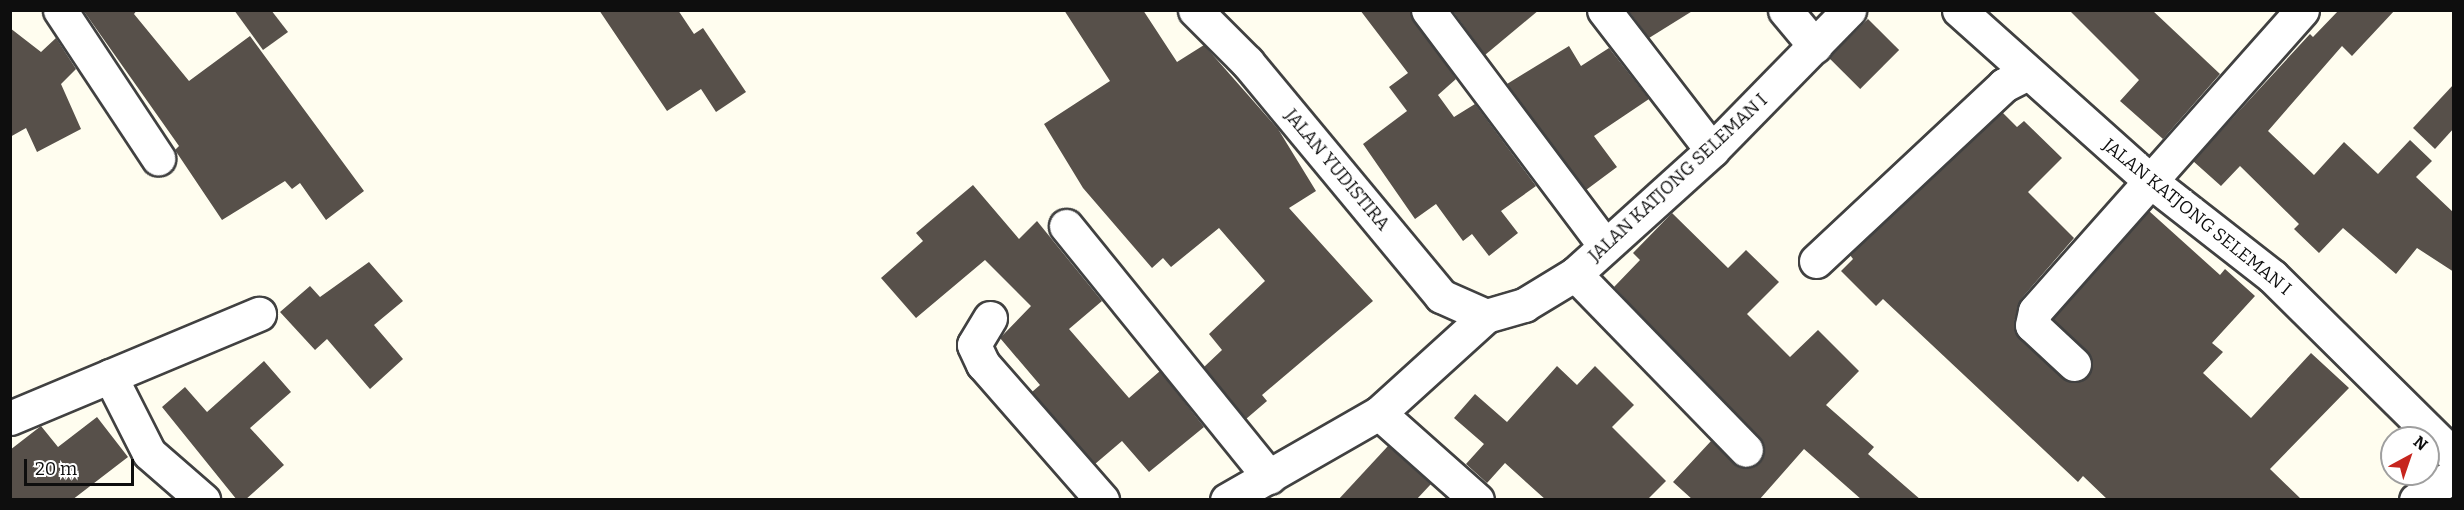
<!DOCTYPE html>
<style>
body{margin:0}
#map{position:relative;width:2464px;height:510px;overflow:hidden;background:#fffdef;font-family:Bitter,serif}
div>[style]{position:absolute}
.building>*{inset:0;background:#57504a;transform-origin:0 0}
.roads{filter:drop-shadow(2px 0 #414141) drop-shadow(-2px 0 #414141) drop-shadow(0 2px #414141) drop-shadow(0 -2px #414141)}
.minor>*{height:33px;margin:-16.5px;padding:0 16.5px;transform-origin:16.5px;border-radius:16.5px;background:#fff}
.tertiary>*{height:33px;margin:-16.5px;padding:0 16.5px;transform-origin:16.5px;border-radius:16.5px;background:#fff}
span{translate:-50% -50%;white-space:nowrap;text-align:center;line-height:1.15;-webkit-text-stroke:6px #fff;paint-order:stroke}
.street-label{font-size:18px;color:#0e0e0e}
.frame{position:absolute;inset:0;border:12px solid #0e0e0e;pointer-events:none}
.north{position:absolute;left:2380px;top:426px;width:60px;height:60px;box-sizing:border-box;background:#fff;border:2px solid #9f9f9f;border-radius:50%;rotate:40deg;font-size:16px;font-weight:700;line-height:24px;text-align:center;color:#0e0e0e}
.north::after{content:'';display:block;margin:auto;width:21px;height:27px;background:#c6251e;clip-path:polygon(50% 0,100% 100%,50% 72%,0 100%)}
.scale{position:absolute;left:24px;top:459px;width:110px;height:27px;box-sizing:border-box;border:3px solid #0e0e0e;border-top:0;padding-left:8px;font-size:18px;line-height:21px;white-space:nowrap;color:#0e0e0e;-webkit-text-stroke:4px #fff;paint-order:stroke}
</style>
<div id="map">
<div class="building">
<div style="clip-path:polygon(83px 10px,137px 10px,134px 14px,189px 81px,250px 36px,364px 191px,326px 220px,300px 183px,292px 189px,285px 181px,222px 220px,175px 150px,179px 146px)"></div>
<div style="clip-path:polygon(234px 10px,271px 10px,288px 32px,263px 50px)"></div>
<div style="clip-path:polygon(599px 10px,678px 10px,694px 34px,703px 28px,746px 92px,716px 112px,701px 89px,667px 111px)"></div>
<div style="clip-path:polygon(1064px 10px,1143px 10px,1177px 62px,1204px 45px,1278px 129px,1316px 191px,1289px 208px,1373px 301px,1262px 395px,1267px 401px,1246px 419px,1204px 367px,1222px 350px,1209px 334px,1265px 281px,1219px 228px,1171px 267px,1163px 258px,1152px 268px,1083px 188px,1044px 124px,1110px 81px)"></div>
<div style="clip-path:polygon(1360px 10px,1410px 10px,1456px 79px,1438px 95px,1454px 117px,1475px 104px,1536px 186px,1501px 211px,1518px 233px,1489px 256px,1472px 234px,1463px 241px,1436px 204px,1415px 219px,1363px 144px,1407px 111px,1389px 87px,1408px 73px)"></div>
<div style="clip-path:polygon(1452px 10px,1539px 10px,1485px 55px)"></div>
<div style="clip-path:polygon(1628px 10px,1694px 10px,1649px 38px)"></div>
<div style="clip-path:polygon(2069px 10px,2152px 10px,2220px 74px,2163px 139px,2120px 101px,2139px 80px)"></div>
<div style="clip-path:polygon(2339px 10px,2395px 10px,2352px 56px,2342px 46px,2268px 131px,2314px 175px,2344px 142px,2378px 174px,2410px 140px,2432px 161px,2416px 177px,2454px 213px,2454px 272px,2417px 248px,2396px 274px,2343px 228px,2319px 253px,2294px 229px,2299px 224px,2240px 166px,2221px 186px,2193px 161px,2310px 34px,2313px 37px)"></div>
<div style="left:1868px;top:19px;width:44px;height:55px;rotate:45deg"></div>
<div style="clip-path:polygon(10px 28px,41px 52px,56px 38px,76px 69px,61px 84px,81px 129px,37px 152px,26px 128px,10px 137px)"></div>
<div style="clip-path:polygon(1569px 46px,1581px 66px,1609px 48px,1649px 99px,1594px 136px,1617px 167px,1586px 190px,1507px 84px)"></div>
<div style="clip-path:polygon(2454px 84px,2454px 128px,2435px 149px,2413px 128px)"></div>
<div style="clip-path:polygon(2002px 112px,2017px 127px,2024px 121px,2062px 158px,2028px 192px,2074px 238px,2021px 299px,2014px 322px,2019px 338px,2062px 378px,2079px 382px,2087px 377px,2092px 358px,2053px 319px,2149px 211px,2220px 275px,2225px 269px,2255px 296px,2212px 343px,2223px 352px,2203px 373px,2251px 418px,2311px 353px,2349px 388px,2270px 469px,2302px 500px,2108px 500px,2083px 476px,2078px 482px,1883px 299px,1876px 306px,1841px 271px,1853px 259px,1850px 255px)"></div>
<div style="clip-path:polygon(973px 185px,1019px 239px,1037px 221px,1102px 301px,1069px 329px,1129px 398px,1160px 371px,1204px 427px,1149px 472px,1122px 441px,1095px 464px,1032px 392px,1040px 385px,1000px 338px,1031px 306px,985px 260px,916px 318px,881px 278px,923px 241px,916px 233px)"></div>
<div style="clip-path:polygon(1672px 213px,1728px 268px,1746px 250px,1779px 282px,1747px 314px,1790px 357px,1818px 330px,1859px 371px,1826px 405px,1874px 447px,1868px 454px,1921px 500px,1862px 500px,1804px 449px,1759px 500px,1693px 500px,1673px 482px,1711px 441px,1741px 468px,1759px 464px,1764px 446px,1614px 287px,1640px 260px,1633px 253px)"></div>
<div style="clip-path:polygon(369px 262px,403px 301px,374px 325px,403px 359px,370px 389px,327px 339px,315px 350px,280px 312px,310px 286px,320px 297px)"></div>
<div style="clip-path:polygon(264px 361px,291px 392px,250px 428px,284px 465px,245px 500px,237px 500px,162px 407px,185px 387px,207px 412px)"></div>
<div style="clip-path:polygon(1557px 366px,1577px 385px,1595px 366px,1634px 405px,1612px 427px,1666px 481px,1647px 500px,1546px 500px,1505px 463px,1487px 483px,1466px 464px,1484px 444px,1454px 418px,1475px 394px,1507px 422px)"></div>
<div style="clip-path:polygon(97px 417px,128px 457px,72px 500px,10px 500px,10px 450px,41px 426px,58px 447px)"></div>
<div style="clip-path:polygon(1388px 446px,1431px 484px,1416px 500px,1338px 500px)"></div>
</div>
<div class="roads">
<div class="minor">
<div style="left:60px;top:10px;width:178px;rotate:56.5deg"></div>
<div style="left:1428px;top:10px;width:295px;rotate:53.1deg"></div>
<div style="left:1604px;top:10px;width:177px;rotate:52.4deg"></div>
<div style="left:1785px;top:10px;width:47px;rotate:50.2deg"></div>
<div style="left:1066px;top:226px;width:323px;rotate:51deg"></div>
<div style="left:1816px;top:261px;width:258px;rotate:-43.1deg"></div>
<div style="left:2004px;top:85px;width:27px;rotate:-27deg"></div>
<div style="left:1575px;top:274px;width:245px;rotate:45.8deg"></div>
<div style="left:990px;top:318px;width:31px;rotate:121deg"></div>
<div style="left:974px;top:345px;width:21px;rotate:65deg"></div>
<div style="left:983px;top:364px;width:181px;rotate:48.8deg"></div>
<div style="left:2074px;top:364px;width:57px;rotate:-137.1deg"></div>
<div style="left:2032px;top:325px;width:14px;rotate:-78deg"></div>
<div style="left:2035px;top:311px;width:402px;rotate:-48.4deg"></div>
<div style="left:110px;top:376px;width:86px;rotate:63.1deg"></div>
<div style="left:149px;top:453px;width:72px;rotate:41deg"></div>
<div style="left:1379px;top:413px;width:131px;rotate:41.6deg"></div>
<div style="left:10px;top:418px;width:270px;rotate:-22.7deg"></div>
<div style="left:1227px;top:500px;width:175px;rotate:-29.8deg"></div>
<div style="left:1379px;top:413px;width:144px;rotate:-42.2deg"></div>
</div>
<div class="tertiary">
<div style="left:1195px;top:10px;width:74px;rotate:45deg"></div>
<div style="left:1247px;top:62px;width:304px;rotate:50.3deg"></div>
<div style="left:1441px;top:296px;width:49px;rotate:24deg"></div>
<div style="left:1486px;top:316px;width:40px;rotate:-16deg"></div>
<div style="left:1524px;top:305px;width:60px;rotate:-31.3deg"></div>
<div style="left:1575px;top:274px;width:185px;rotate:-42.1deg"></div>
<div style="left:1712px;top:150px;width:196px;rotate:-45.6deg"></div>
<div style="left:1959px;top:10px;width:255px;rotate:41.8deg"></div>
<div style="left:2149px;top:180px;width:156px;rotate:38deg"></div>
<div style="left:2272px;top:276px;width:256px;rotate:44.7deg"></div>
<div style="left:2416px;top:500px;width:45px;rotate:-33.3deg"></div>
</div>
</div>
<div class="street-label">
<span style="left:1337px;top:170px;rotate:50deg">JALAN YUDISTIRA</span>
<span style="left:1678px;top:178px;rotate:-43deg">JALAN KATJONG SELEMAN I</span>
<span style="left:2197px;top:217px;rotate:39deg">JALAN KATJONG SELEMAN I</span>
</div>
<div class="frame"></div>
<div class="north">N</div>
<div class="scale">20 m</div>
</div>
